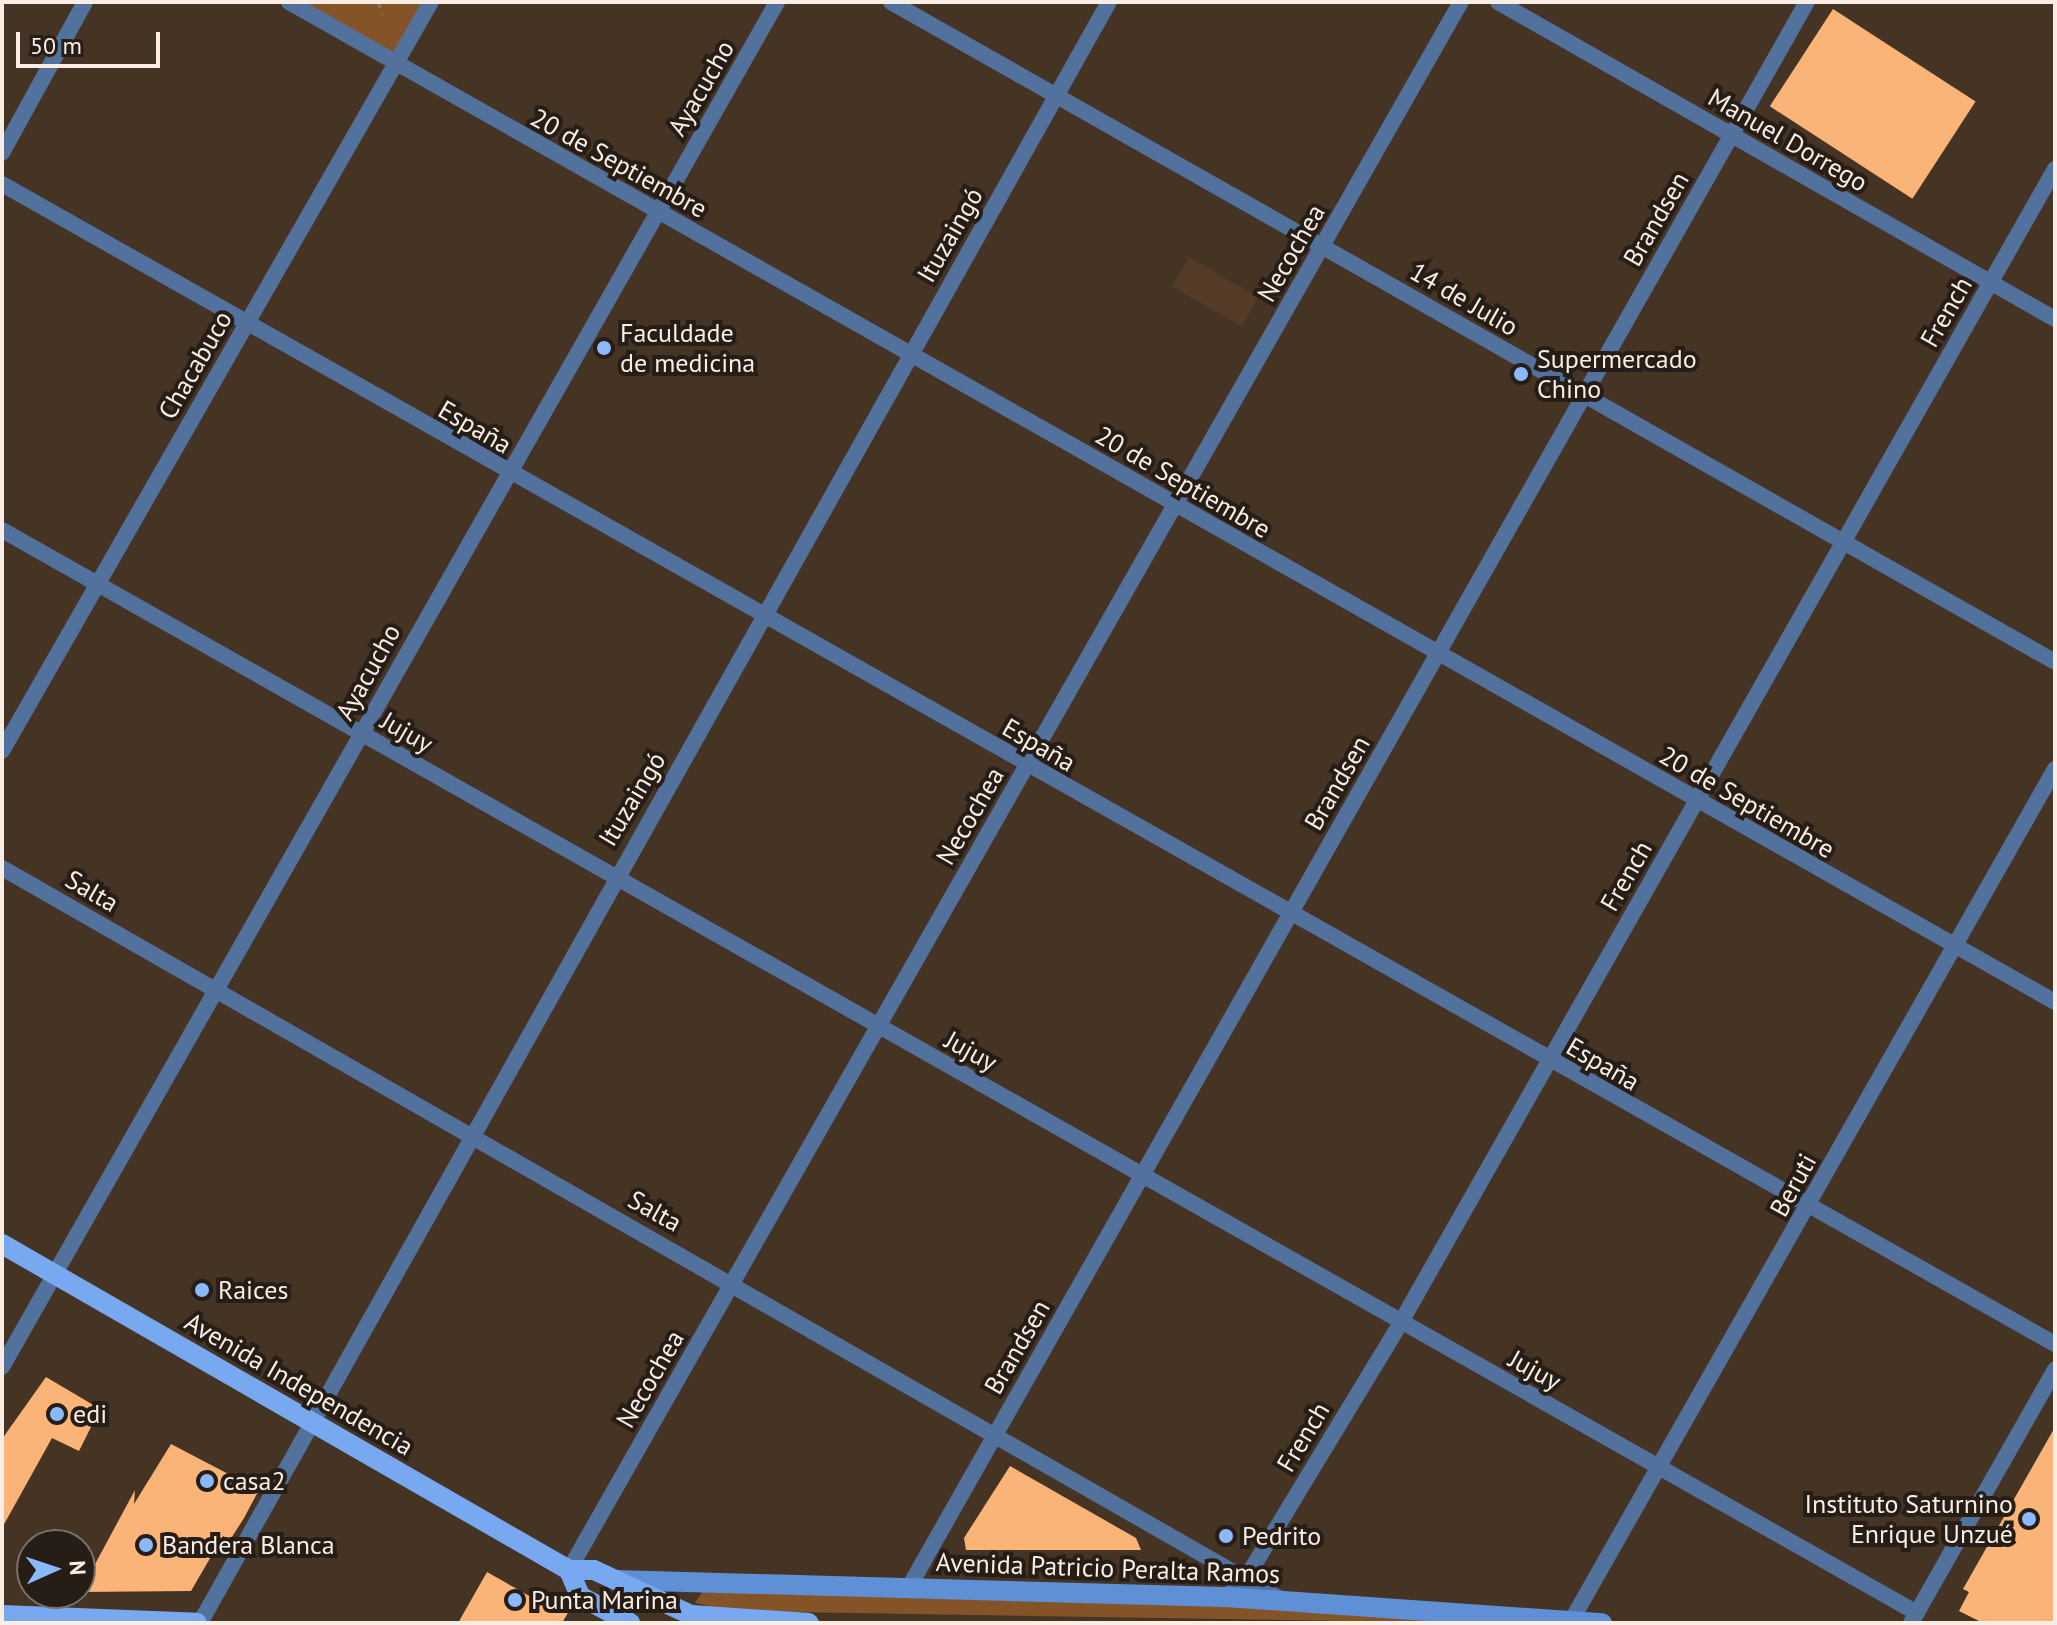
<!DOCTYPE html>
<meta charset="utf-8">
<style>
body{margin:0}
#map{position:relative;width:2057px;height:1625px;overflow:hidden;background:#453324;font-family:"PT Sans",sans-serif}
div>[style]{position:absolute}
.built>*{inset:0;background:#533b27;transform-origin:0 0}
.green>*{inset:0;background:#845428}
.building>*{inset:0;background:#fbb477;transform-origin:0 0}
.path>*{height:3px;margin-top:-1.5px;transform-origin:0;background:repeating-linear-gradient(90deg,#847467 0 6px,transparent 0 12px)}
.minor>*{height:16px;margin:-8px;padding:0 8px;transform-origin:8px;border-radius:8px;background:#52719d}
.secondary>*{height:20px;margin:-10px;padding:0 10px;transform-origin:10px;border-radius:10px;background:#5f90d6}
.primary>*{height:20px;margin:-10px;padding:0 10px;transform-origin:10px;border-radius:10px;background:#77a8f0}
.dots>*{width:22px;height:22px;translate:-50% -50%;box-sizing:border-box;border:4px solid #251d16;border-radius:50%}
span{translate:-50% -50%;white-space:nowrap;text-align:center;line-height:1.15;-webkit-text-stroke:8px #251d16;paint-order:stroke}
.street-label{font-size:26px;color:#f9ede4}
.poi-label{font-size:26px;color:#f9ede4}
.left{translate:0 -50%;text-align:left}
.right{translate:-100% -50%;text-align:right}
.frame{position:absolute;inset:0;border:4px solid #f9ede4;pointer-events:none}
.north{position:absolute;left:16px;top:1529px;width:80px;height:80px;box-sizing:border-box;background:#251d16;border:2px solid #7a7068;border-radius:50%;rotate:87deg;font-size:22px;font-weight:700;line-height:32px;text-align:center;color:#f9ede4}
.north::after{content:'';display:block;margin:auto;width:28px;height:36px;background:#8bb9fc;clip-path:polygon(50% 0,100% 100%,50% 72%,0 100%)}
.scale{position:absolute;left:16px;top:32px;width:144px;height:36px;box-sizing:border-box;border:4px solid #f9ede4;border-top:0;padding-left:10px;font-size:24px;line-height:28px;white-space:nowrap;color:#f9ede4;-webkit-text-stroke:6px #251d16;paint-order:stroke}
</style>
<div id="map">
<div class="built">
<div style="left:1189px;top:257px;width:80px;height:34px;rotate:30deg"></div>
</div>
<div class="green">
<div style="clip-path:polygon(289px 2px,431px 2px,396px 64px)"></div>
<div style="clip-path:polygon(702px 1592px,1232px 1605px,1467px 1623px,733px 1611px,695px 1603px)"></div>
</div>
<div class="building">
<div style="left:1833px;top:9px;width:170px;height:116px;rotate:33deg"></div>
<div style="clip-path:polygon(46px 1377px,100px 1409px,79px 1451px,52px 1438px,2px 1528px,2px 1439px)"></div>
<div style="clip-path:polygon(2055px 1427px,2055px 1623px,1983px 1623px,1959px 1611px,1969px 1592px,1963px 1589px)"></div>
<div style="clip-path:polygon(171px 1444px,259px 1490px,244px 1518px,230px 1540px,223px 1536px,191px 1591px,80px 1592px,135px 1490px,134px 1504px)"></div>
<div style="clip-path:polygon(1010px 1466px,1136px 1538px,1141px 1550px,966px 1550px,964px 1538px)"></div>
<div style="clip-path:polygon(487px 1572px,540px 1602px,544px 1596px,569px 1611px,562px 1623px,458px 1623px)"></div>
</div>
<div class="path">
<div style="left:378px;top:2px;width:13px;rotate:67deg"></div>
</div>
<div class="minor">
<div style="left:289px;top:2px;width:2029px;rotate:29.52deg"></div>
<div style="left:891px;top:2px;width:1338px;rotate:29.55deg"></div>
<div style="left:1498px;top:2px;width:641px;rotate:29.65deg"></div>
<div style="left:2px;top:153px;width:172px;rotate:-61.2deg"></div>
<div style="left:2px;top:184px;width:2358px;rotate:29.47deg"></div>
<div style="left:2px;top:530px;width:2200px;rotate:29.49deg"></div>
<div style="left:2px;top:751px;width:863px;rotate:-60.2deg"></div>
<div style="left:2px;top:868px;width:1475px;rotate:29.76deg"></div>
<div style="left:2px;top:1367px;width:1570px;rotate:-60.41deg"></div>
<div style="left:569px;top:1570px;width:1804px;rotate:-60.37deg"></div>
<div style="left:909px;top:1587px;width:1822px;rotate:-60.47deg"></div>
<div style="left:1226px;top:1597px;width:31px;rotate:-45deg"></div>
<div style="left:1248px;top:1575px;width:296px;rotate:-58.8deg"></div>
<div style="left:1401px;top:1322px;width:1326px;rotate:-60.44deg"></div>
<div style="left:200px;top:1623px;width:1858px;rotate:-60.72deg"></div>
<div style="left:1570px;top:1623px;width:982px;rotate:-60.41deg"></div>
<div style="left:1911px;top:1623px;width:292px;rotate:-60.4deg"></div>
</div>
<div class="secondary">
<div style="left:615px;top:1580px;width:611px;rotate:1.59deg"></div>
<div style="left:1226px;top:1597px;width:377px;rotate:4deg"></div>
</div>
<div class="primary">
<div style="left:2px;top:1244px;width:654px;rotate:29.9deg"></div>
<div style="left:569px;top:1570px;width:25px"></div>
<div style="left:594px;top:1570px;width:107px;rotate:24.9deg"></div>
<div style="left:691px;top:1615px;width:118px;rotate:3.9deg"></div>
<div style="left:569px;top:1570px;width:28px;rotate:67deg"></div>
<div style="left:580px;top:1596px;width:57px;rotate:28.4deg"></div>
<div style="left:2px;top:1615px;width:195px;rotate:2.3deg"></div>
</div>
<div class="dots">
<div style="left:604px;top:348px;background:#8bb9fc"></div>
<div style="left:1521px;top:374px;background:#8bb9fc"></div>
<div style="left:202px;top:1290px;background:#8bb9fc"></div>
<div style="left:57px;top:1414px;background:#8bb9fc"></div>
<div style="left:207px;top:1481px;background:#8bb9fc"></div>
<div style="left:2029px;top:1519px;background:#8bb9fc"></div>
<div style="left:1226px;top:1536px;background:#8bb9fc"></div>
<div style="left:146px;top:1545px;background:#8bb9fc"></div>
<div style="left:515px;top:1600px;background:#8bb9fc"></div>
</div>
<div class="street-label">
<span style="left:701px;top:88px;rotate:-60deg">Ayacucho</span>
<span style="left:1788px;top:140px;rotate:30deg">Manuel Dorrego</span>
<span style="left:619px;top:163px;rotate:29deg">20 de Septiembre</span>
<span style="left:1656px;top:219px;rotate:-60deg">Brandsen</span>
<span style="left:950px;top:235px;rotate:-60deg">Ituzaingó</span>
<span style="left:1291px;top:253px;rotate:-60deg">Necochea</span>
<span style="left:1464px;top:299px;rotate:30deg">14 de Julio</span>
<span style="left:1946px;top:312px;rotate:-60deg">French</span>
<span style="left:195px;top:365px;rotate:-60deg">Chacabuco</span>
<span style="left:475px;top:427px;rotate:30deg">España</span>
<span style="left:1183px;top:482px;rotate:30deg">20 de Septiembre</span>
<span style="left:368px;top:672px;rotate:-61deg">Ayacucho</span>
<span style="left:407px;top:732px;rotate:30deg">Jujuy</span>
<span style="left:1039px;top:745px;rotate:30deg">España</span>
<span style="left:1337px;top:783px;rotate:-60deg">Brandsen</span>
<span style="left:632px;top:799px;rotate:-59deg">Ituzaingó</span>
<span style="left:1747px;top:802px;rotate:30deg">20 de Septiembre</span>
<span style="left:970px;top:816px;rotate:-60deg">Necochea</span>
<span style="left:1626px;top:876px;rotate:-60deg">French</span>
<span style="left:92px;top:891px;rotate:30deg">Salta</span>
<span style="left:971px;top:1051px;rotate:29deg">Jujuy</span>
<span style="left:1603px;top:1064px;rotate:30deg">España</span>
<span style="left:1793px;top:1185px;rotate:-61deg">Beruti</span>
<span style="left:655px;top:1211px;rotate:29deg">Salta</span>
<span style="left:1017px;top:1347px;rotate:-60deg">Brandsen</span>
<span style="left:1535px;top:1370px;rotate:29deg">Jujuy</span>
<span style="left:650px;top:1379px;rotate:-60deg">Necochea</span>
<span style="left:299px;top:1384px;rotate:30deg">Avenida Independencia</span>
<span style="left:1303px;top:1437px;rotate:-59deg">French</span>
<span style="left:1108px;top:1568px;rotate:2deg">Avenida Patricio Peralta Ramos</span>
</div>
<div class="poi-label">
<span class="left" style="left:620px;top:348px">Faculdade<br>de medicina</span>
<span class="left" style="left:1537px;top:374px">Supermercado<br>Chino</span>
<span class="left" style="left:218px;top:1290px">Raices</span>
<span class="left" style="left:73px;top:1414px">edi</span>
<span class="left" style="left:223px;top:1481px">casa2</span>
<span class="right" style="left:2013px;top:1519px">Instituto Saturnino<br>Enrique Unzué</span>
<span class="left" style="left:1242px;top:1536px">Pedrito</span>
<span class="left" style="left:162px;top:1545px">Bandera Blanca</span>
<span class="left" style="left:531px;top:1600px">Punta Marina</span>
</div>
<div class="frame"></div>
<div class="north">N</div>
<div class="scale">50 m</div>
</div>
